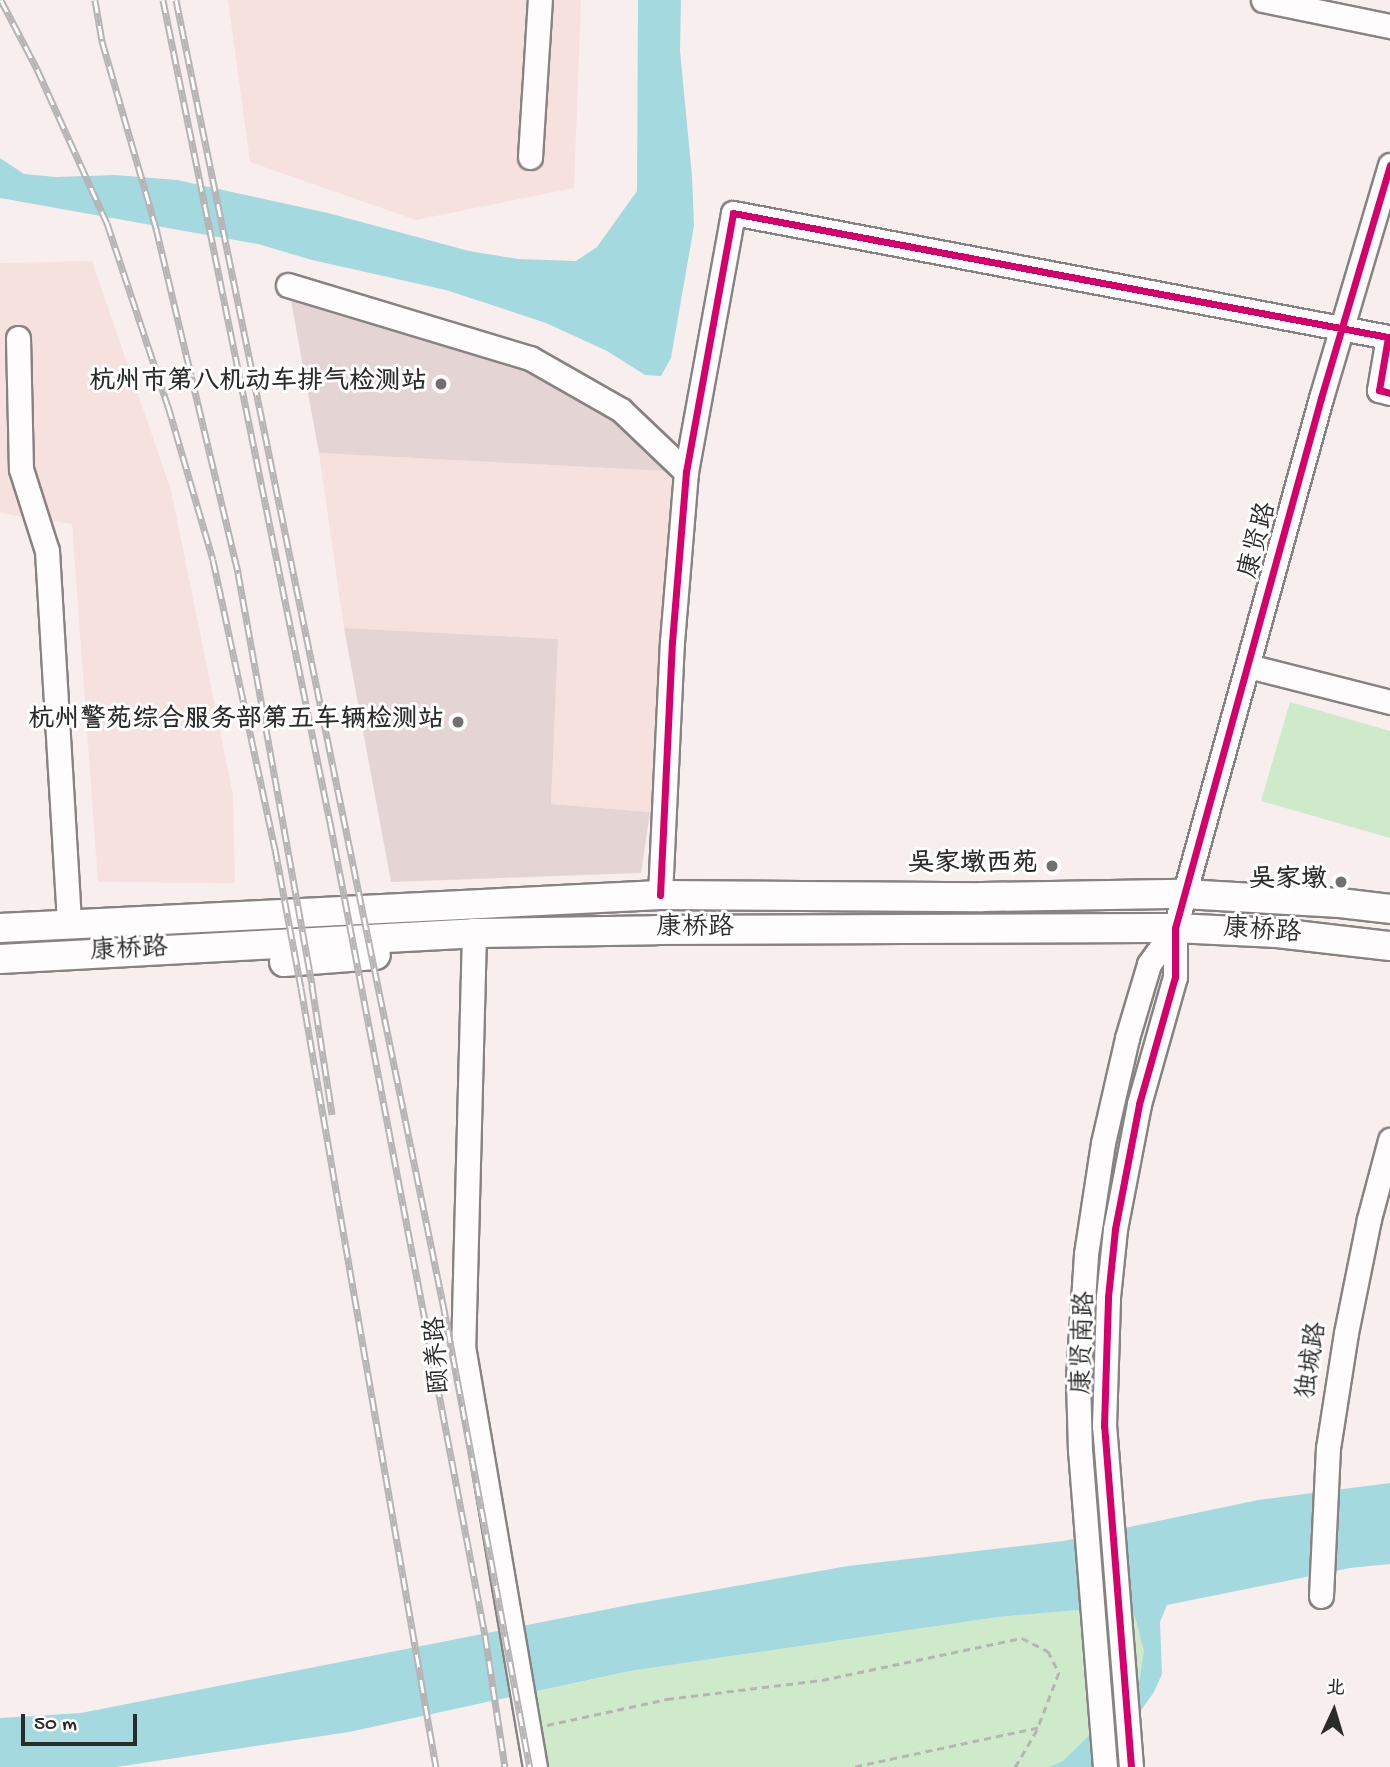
<!DOCTYPE html>
<meta charset="utf-8">
<style>
body{margin:0}
#map{position:relative;width:1390px;height:1767px;overflow:hidden;background:#f8eeee;font-family:"Gochi Hand","LXGW WenKai TC",sans-serif}
div>[style]{position:absolute}
.built>*{inset:0;background:#f6e1df}
.green>*{inset:0;background:#ceeaca}
.water>*{inset:0;background:#a4dadf}
.building>*{inset:0;background:#e4d5d4}
.path>*{height:2.5px;margin-top:-1.25px;transform-origin:0;background:repeating-linear-gradient(90deg,#b6b4b4 0 7px,transparent 0 12px)}
.roads{filter:drop-shadow(2px 0 #878383) drop-shadow(-2px 0 #878383) drop-shadow(0 2px #878383) drop-shadow(0 -2px #878383)}
.minor>*{height:23px;margin:-11.5px;padding:0 11.5px;transform-origin:11.5px;border-radius:11.5px;background:#fefcfc}
.major>*{height:28px;margin:-14px;padding:0 14px;transform-origin:14px;border-radius:14px;background:#fefcfc}
.rail>*{height:7px;margin-top:-3.5px;transform-origin:0;background:repeating-linear-gradient(90deg,#fff 0 13px,#b6b4b4 0 26px);box-sizing:border-box;border-block:2px solid #b6b4b4}
.cycleway>*{height:7px;margin:-3.5px;padding:0 3.5px;transform-origin:3.5px;border-radius:3.5px;background:#d6006c}
.dots>*{width:19px;height:19px;translate:-50% -50%;box-sizing:border-box;border:4px solid #fff;border-radius:50%}
span{translate:-50% -50%;white-space:nowrap;text-align:center;line-height:1.15;-webkit-text-stroke:6px #fff;paint-order:stroke}
.poi-label{font-size:26px;color:#2b2b2b;font-weight:700}
.right{translate:-100% -50%;text-align:right}
.street-label{font-size:26px;color:#2b2b2b}
.north{position:absolute;left:1299px;top:1676px;width:70px;height:70px;-webkit-text-stroke:5px #fff;paint-order:stroke;rotate:4deg;font-size:19px;font-weight:700;line-height:28px;text-align:center;color:#2b2b2b}
.north::after{content:'';display:block;margin:auto;width:24px;height:32px;background:#2b2b2b;clip-path:polygon(50% 0,100% 100%,50% 72%,0 100%)}
.scale{position:absolute;left:21px;top:1714px;width:116px;height:32px;box-sizing:border-box;border:4px solid #2b2b2b;border-top:0;padding-left:9px;font-size:21px;line-height:24px;white-space:nowrap;color:#2b2b2b;-webkit-text-stroke:5px #fff;paint-order:stroke}
</style>
<div id="map">
<div class="built">
<div style="clip-path:polygon(228px 0,581px 0,574px 188px,416px 220px,250px 162px)"></div>
<div style="clip-path:polygon(92px 261px,171px 490px,233px 795px,235px 883px,98px 882px,72px 524px,0 513px,0 263px)"></div>
<div style="clip-path:polygon(319px 453px,686px 472px,652px 812px,551px 804px,558px 639px,344px 628px)"></div>
</div>
<div class="green">
<div style="clip-path:polygon(1290px 702px,1390px 731px,1390px 838px,1261px 801px)"></div>
<div style="clip-path:polygon(1125px 1606px,1135px 1617px,1149px 1666px,1128px 1716px,1077px 1767px,542px 1767px,530px 1693px,630px 1671px,998px 1617px)"></div>
</div>
<div class="water">
<div style="clip-path:polygon(638px 0,681px 0,680px 51px,692px 176px,694px 226px,671px 358px,661px 376px,645px 375px,607px 351px,546px 323px,446px 290px,312px 260px,258px 244px,0 198px,0 158px,24px 174px,56px 177px,115px 175px,177px 180px,328px 213px,469px 251px,518px 259px,576px 261px,597px 247px,637px 191px)"></div>
<div style="clip-path:polygon(1390px 1483px,1390px 1564px,1350px 1568px,1167px 1605px,1160px 1622px,1162px 1674px,1154px 1692px,1117px 1744px,1091px 1767px,1049px 1767px,1063px 1761px,1124px 1701px,1139px 1683px,1144px 1651px,1135px 1617px,1125px 1606px,998px 1617px,630px 1671px,349px 1732px,116px 1767px,0 1767px,0 1718px,81px 1713px,634px 1604px,848px 1566px,1063px 1541px,1258px 1500px)"></div>
</div>
<div class="building">
<div style="clip-path:polygon(291px 301px,524px 371px,613px 421px,665px 471px,319px 453px)"></div>
<div style="clip-path:polygon(344px 628px,558px 639px,551px 804px,650px 812px,641px 873px,391px 882px)"></div>
</div>
<div class="path">
<div style="left:547px;top:1725px;width:123px;rotate:-12.2deg"></div>
<div style="left:667px;top:1699px;width:156px;rotate:-7deg"></div>
<div style="left:822px;top:1680px;width:204px;rotate:-11.9deg"></div>
<div style="left:1022px;top:1638px;width:29px;rotate:27deg"></div>
<div style="left:1048px;top:1651px;width:25px;rotate:63deg"></div>
<div style="left:1059px;top:1673px;width:59px;rotate:110.9deg"></div>
<div style="left:1038px;top:1728px;width:188px;rotate:168deg"></div>
<div style="left:1015px;top:1767px;width:45px;rotate:-59.5deg"></div>
</div>
<div class="roads">
<div class="minor">
<div style="left:1263px;top:0;width:130px;rotate:11.6deg"></div>
<div style="left:530px;top:157px;width:157px;rotate:-86.4deg"></div>
<div style="left:288px;top:285px;width:253px;rotate:16.8deg"></div>
<div style="left:530px;top:358px;width:105px;rotate:29.7deg"></div>
<div style="left:621px;top:410px;width:90px;rotate:43.6deg"></div>
<div style="left:18px;top:338px;width:131px;rotate:88.7deg"></div>
<div style="left:21px;top:469px;width:86px;rotate:72.4deg"></div>
<div style="left:47px;top:551px;width:375px;rotate:86.6deg"></div>
<div style="left:1248px;top:666px;width:146px;rotate:14.2deg"></div>
<div style="left:660px;top:895px;width:253px;rotate:-87.3deg"></div>
<div style="left:672px;top:642px;width:171px;rotate:-85.3deg"></div>
<div style="left:686px;top:472px;width:263px;rotate:-79.7deg"></div>
<div style="left:733px;top:213px;width:667px;rotate:10.72deg"></div>
<div style="left:1388px;top:337px;width:54px;rotate:99.6deg"></div>
<div style="left:1379px;top:390px;width:11px;rotate:15deg"></div>
<div style="left:474px;top:933px;width:413px;rotate:91.5deg"></div>
<div style="left:463px;top:1346px;width:427px;rotate:80.3deg"></div>
<div style="left:1321px;top:1596px;width:148px;rotate:-87.3deg"></div>
<div style="left:1328px;top:1448px;width:116px;rotate:-81.1deg"></div>
<div style="left:1346px;top:1333px;width:116px;rotate:-78.6deg"></div>
<div style="left:1369px;top:1219px;width:82px;rotate:-75.1deg"></div>
<div style="left:1105px;top:1767px;width:317px;rotate:-94.5deg"></div>
<div style="left:1080px;top:1451px;width:73px;rotate:-91.6deg"></div>
<div style="left:1078px;top:1378px;width:124px;rotate:-86.3deg"></div>
<div style="left:1086px;top:1254px;width:112px;rotate:-81.3deg"></div>
<div style="left:1103px;top:1143px;width:108px;rotate:-77.1deg"></div>
<div style="left:1127px;top:1038px;width:77px;rotate:-73.4deg"></div>
<div style="left:1149px;top:964px;width:44px;rotate:-54.2deg"></div>
<div style="left:1131px;top:1767px;width:342px;rotate:-94.5deg"></div>
<div style="left:1104px;top:1426px;width:129px;rotate:-88.2deg"></div>
<div style="left:1108px;top:1297px;width:68px;rotate:-84.1deg"></div>
<div style="left:1115px;top:1229px;width:127px;rotate:-79.1deg"></div>
<div style="left:1139px;top:1104px;width:132px;rotate:-74.2deg"></div>
<div style="left:1175px;top:977px;width:49px;rotate:-90deg"></div>
<div style="left:1175px;top:928px;width:550px;rotate:-74.6deg"></div>
<div style="left:1321px;top:398px;width:243px;rotate:-73.5deg"></div>
</div>
<div class="major">
<div style="left:0;top:928px;width:661px;rotate:-2.86deg"></div>
<div style="left:660px;top:895px;width:322px;rotate:0.4deg"></div>
<div style="left:982px;top:897px;width:202px;rotate:-0.9deg"></div>
<div style="left:1184px;top:894px;width:156px;rotate:3.3deg"></div>
<div style="left:1340px;top:903px;width:50px;rotate:6.8deg"></div>
<div style="left:0;top:959px;width:475px;rotate:-3.1deg"></div>
<div style="left:474px;top:933px;width:182px;rotate:-0.9deg"></div>
<div style="left:656px;top:930px;width:519px;rotate:-0.22deg"></div>
<div style="left:1175px;top:928px;width:102px;rotate:2.8deg"></div>
<div style="left:1277px;top:933px;width:114px;rotate:6.6deg"></div>
<div style="left:284px;top:962px;width:92px;rotate:-4.4deg"></div>
</div>
</div>
<div class="rail">
<div style="left:1px;top:0;width:78px;rotate:62.4deg"></div>
<div style="left:37px;top:69px;width:169px;rotate:65.6deg"></div>
<div style="left:107px;top:223px;width:193px;rotate:71.6deg"></div>
<div style="left:168px;top:406px;width:160px;rotate:73.7deg"></div>
<div style="left:213px;top:560px;width:296px;rotate:77.9deg"></div>
<div style="left:275px;top:849px;width:141px;rotate:79.4deg"></div>
<div style="left:301px;top:988px;width:791px;rotate:80.17deg"></div>
<div style="left:95px;top:0;width:42px;rotate:80.3deg"></div>
<div style="left:102px;top:41px;width:195px;rotate:73.9deg"></div>
<div style="left:156px;top:228px;width:355px;rotate:76.6deg"></div>
<div style="left:238px;top:573px;width:420px;rotate:79.8deg"></div>
<div style="left:312px;top:986px;width:130px;rotate:81.1deg"></div>
<div style="left:163px;top:0;width:839px;rotate:78.52deg"></div>
<div style="left:330px;top:822px;width:828px;rotate:79.21deg"></div>
<div style="left:485px;top:1635px;width:134px;rotate:81.4deg"></div>
<div style="left:176px;top:0;width:1331px;rotate:78.43deg"></div>
<div style="left:443px;top:1304px;width:471px;rotate:79.4deg"></div>
</div>
<div class="cycleway">
<div style="left:660px;top:895px;width:253px;rotate:-87.3deg"></div>
<div style="left:672px;top:642px;width:171px;rotate:-85.3deg"></div>
<div style="left:686px;top:472px;width:263px;rotate:-79.7deg"></div>
<div style="left:733px;top:213px;width:667px;rotate:10.72deg"></div>
<div style="left:1388px;top:337px;width:54px;rotate:99.6deg"></div>
<div style="left:1379px;top:390px;width:11px;rotate:15deg"></div>
<div style="left:1131px;top:1767px;width:342px;rotate:-94.5deg"></div>
<div style="left:1104px;top:1426px;width:129px;rotate:-88.2deg"></div>
<div style="left:1108px;top:1297px;width:68px;rotate:-84.1deg"></div>
<div style="left:1115px;top:1229px;width:127px;rotate:-79.1deg"></div>
<div style="left:1139px;top:1104px;width:132px;rotate:-74.2deg"></div>
<div style="left:1175px;top:977px;width:49px;rotate:-90deg"></div>
<div style="left:1175px;top:928px;width:550px;rotate:-74.6deg"></div>
<div style="left:1321px;top:398px;width:243px;rotate:-73.5deg"></div>
</div>
<div class="dots">
<div style="left:441px;top:384px;background:#736f6f"></div>
<div style="left:458px;top:722px;background:#736f6f"></div>
<div style="left:1052px;top:866px;background:#736f6f"></div>
<div style="left:1341px;top:882px;background:#736f6f"></div>
</div>
<div class="poi-label">
<span class="right" style="left:427px;top:384px">杭州市第八机动车排气检测站</span>
<span class="right" style="left:444px;top:722px">杭州警苑综合服务部第五车辆检测站</span>
<span class="right" style="left:1038px;top:866px">吴家墩西苑</span>
<span class="right" style="left:1327px;top:882px">吴家墩</span>
</div>
<div class="street-label">
<span style="left:1260px;top:541px;rotate:-75deg">康贤路</span>
<span style="left:695px;top:930px">康桥路</span>
<span style="left:1262px;top:933px;rotate:4deg">康桥路</span>
<span style="left:129px;top:952px;rotate:-3deg">康桥路</span>
<span style="left:1086px;top:1343px;rotate:-88deg">康贤南路</span>
<span style="left:440px;top:1355px;rotate:-94deg">颐养路</span>
<span style="left:1314px;top:1361px;rotate:-81deg">独城路</span>
</div>
<div class="north">北</div>
<div class="scale">50 m</div>
</div>
